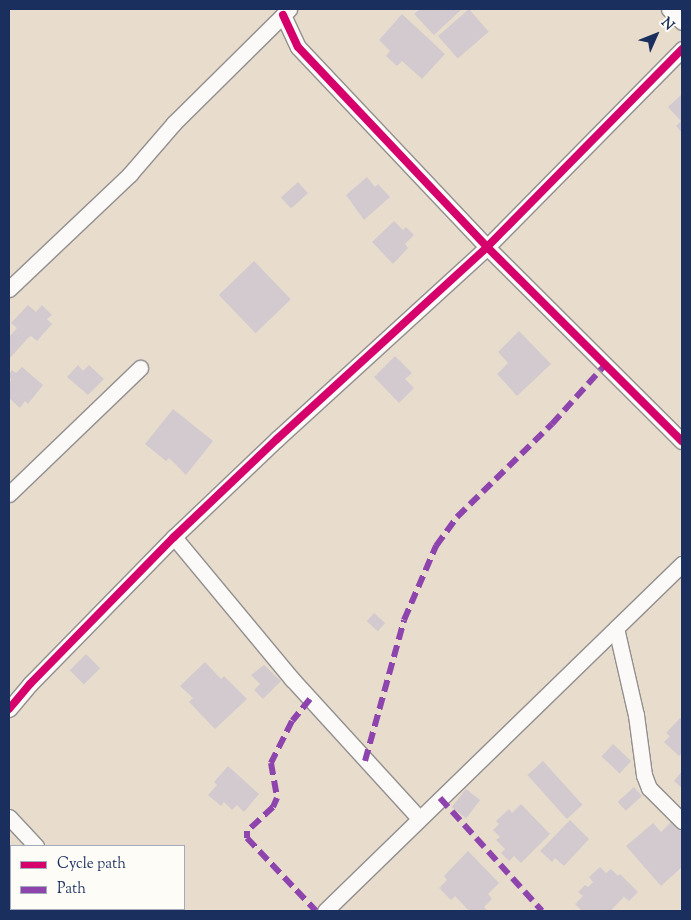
<!DOCTYPE html>
<style>
body{margin:0}
#map{position:relative;width:691px;height:920px;overflow:hidden;background:#e8ddcd;font-family:"Sorts Mill Goudy",serif}
div>[style]{position:absolute}
.building>*{inset:0;background:#d2cacf;transform-origin:0 0}
.roads{filter:drop-shadow(1px 0 #928f8f) drop-shadow(-1px 0 #928f8f) drop-shadow(0 1px #928f8f) drop-shadow(0 -1px #928f8f)}
.minor>*{height:15px;margin:-7.5px;padding:0 7.5px;transform-origin:7.5px;border-radius:7.5px;background:#fcfaf8}
.quiet>*{height:6px;margin-top:-3px;transform-origin:0;background:repeating-linear-gradient(90deg,#8e44ad 0 12px,transparent 0 18px)}
.cycleway>*{height:8px;margin:-4px;padding:0 4px;transform-origin:4px;border-radius:4px;background:#d6006c}
span{translate:-50% -50%;white-space:nowrap;text-align:center;line-height:1.15;-webkit-text-stroke:4px #fdfcf7;paint-order:stroke}
.frame{position:absolute;inset:0;border:10px solid #1b2f5e;pointer-events:none}
.legend{position:absolute;left:10px;top:845px;width:175px;height:65px;box-sizing:border-box;background:#fdfcf7;border:1px solid #a3aaba;margin:0;padding:6px 9px;list-style:none;font-size:15px;color:#1b2f5e}
.legend li{display:flex;align-items:center;gap:10px;height:25px}
.legend b{width:25px;border:1px solid #a3aaba}
.north{position:absolute;left:631px;top:10px;width:50px;height:50px;-webkit-text-stroke:4px #fdfcf7;paint-order:stroke;rotate:46deg;font-size:14px;font-weight:700;line-height:20px;text-align:center;color:#1b2f5e}
.north::after{content:'';display:block;margin:auto;width:18px;height:22px;background:#1b2f5e;clip-path:polygon(50% 0,100% 100%,50% 72%,0 100%)}
</style>
<div id="map">
<div class="building">
<div style="clip-path:polygon(420px 9px,462px 9px,434px 35px,414px 14px)"></div>
<div style="left:469px;top:9px;width:30px;height:41px;rotate:49deg"></div>
<div style="clip-path:polygon(402px 14px,445px 54px,422px 79px,402px 61px,397px 66px,386px 56px,390px 51px,379px 40px)"></div>
<div style="clip-path:polygon(682px 94px,682px 133px,676px 126px,681px 121px,668px 107px)"></div>
<div style="clip-path:polygon(367px 177px,375px 187px,378px 184px,390px 197px,364px 220px,346px 195px)"></div>
<div style="left:298px;top:182px;width:15px;height:23px;rotate:48deg"></div>
<div style="clip-path:polygon(394px 221px,403px 230px,406px 227px,414px 235px,405px 244px,408px 248px,393px 264px,372px 242px)"></div>
<div style="left:254px;top:261px;width:53px;height:49px;rotate:46deg"></div>
<div style="clip-path:polygon(28px 305px,36px 312px,42px 305px,52px 315px,47px 319px,52px 324px,37px 341px,31px 336px,28px 338px,10px 358px,9px 337px,17px 328px,11px 323px)"></div>
<div style="clip-path:polygon(519px 331px,551px 364px,517px 396px,497px 374px,508px 363px,498px 352px)"></div>
<div style="clip-path:polygon(395px 356px,412px 373px,405px 379px,414px 388px,399px 403px,374px 377px)"></div>
<div style="clip-path:polygon(78px 365px,83px 371px,89px 365px,104px 379px,88px 395px,67px 377px)"></div>
<div style="clip-path:polygon(22px 367px,43px 385px,28px 404px,25px 401px,20px 408px,9px 398px,9px 383px,11px 380px,9px 375px,12px 370px,16px 373px)"></div>
<div style="clip-path:polygon(173px 409px,213px 441px,186px 475px,169px 458px,166px 461px,145px 444px)"></div>
<div style="left:374px;top:613px;width:15px;height:11px;rotate:42deg"></div>
<div style="left:86px;top:654px;width:20px;height:23px;rotate:45deg"></div>
<div style="clip-path:polygon(205px 662px,221px 679px,224px 676px,247px 699px,215px 729px,189px 702px,193px 698px,180px 686px)"></div>
<div style="clip-path:polygon(264px 665px,281px 681px,263px 699px,254px 690px,260px 684px,251px 675px)"></div>
<div style="clip-path:polygon(680px 718px,682px 720px,682px 753px,679px 756px,664px 742px,670px 736px,666px 733px)"></div>
<div style="left:613px;top:744px;width:25px;height:17px;rotate:43deg"></div>
<div style="left:543px;top:761px;width:59px;height:21px;rotate:48deg"></div>
<div style="clip-path:polygon(228px 766px,259px 794px,244px 812px,237px 805px,232px 810px,224px 802px,221px 806px,208px 795px,217px 785px,214px 782px)"></div>
<div style="clip-path:polygon(682px 771px,682px 788px,674px 781px)"></div>
<div style="left:634px;top:787px;width:12px;height:22px;rotate:48deg"></div>
<div style="left:466px;top:789px;width:18px;height:23px;rotate:38deg"></div>
<div style="clip-path:polygon(521px 804px,550px 834px,521px 863px,514px 856px,509px 861px,501px 853px,505px 849px,496px 840px,500px 837px,493px 830px,499px 824px,496px 821px,509px 809px,512px 813px)"></div>
<div style="clip-path:polygon(570px 820px,589px 839px,564px 866px,555px 858px,552px 862px,540px 851px)"></div>
<div style="clip-path:polygon(672px 821px,682px 832px,682px 867px,661px 886px,626px 846px,653px 823px,661px 832px)"></div>
<div style="clip-path:polygon(468px 851px,499px 883px,488px 894px,492px 899px,484px 907px,488px 911px,469px 911px,455px 896px,451px 900px,439px 888px,447px 880px,444px 876px)"></div>
<div style="clip-path:polygon(600px 867px,606px 873px,611px 869px,618px 876px,620px 874px,638px 892px,629px 901px,624px 897px,612px 909px,614px 911px,582px 911px,575px 904px,583px 896px,578px 892px,585px 885px,588px 887px,593px 882px,589px 877px)"></div>
</div>
<div class="roads">
<div class="minor">
<div style="left:669px;top:9px;width:18px;rotate:45deg"></div>
<div style="left:283px;top:15px;width:35px;rotate:65deg"></div>
<div style="left:298px;top:47px;width:275px;rotate:46.6deg"></div>
<div style="left:487px;top:247px;width:275px;rotate:44.9deg"></div>
<div style="left:9px;top:289px;width:167px;rotate:-43.5deg"></div>
<div style="left:130px;top:174px;width:67px;rotate:-49.2deg"></div>
<div style="left:174px;top:123px;width:162px;rotate:-44.7deg"></div>
<div style="left:9px;top:494px;width:182px;rotate:-43.9deg"></div>
<div style="left:174px;top:537px;width:185px;rotate:50.3deg"></div>
<div style="left:292px;top:679px;width:188px;rotate:47.6deg"></div>
<div style="left:616px;top:628px;width:89px;rotate:77.1deg"></div>
<div style="left:636px;top:715px;width:61px;rotate:82.4deg"></div>
<div style="left:644px;top:775px;width:14px;rotate:69deg"></div>
<div style="left:649px;top:788px;width:47px;rotate:45deg"></div>
<div style="left:9px;top:709px;width:33px;rotate:-50deg"></div>
<div style="left:30px;top:684px;width:206px;rotate:-45.6deg"></div>
<div style="left:174px;top:537px;width:142px;rotate:-43.6deg"></div>
<div style="left:277px;top:439px;width:285px;rotate:-42.4deg"></div>
<div style="left:487px;top:247px;width:278px;rotate:-45.4deg"></div>
<div style="left:9px;top:817px;width:40px;rotate:47deg"></div>
<div style="left:96px;top:909px;width:3px;rotate:45deg"></div>
<div style="left:325px;top:911px;width:498px;rotate:-44.2deg"></div>
</div>
</div>
<div class="quiet">
<div style="left:310px;top:699px;width:28px;rotate:129deg"></div>
<div style="left:292px;top:721px;width:47px;rotate:116.6deg"></div>
<div style="left:271px;top:763px;width:36px;rotate:80deg"></div>
<div style="left:277px;top:798px;width:10px;rotate:114deg"></div>
<div style="left:273px;top:807px;width:35px;rotate:137deg"></div>
<div style="left:247px;top:831px;width:7px;rotate:90deg"></div>
<div style="left:247px;top:838px;width:100px;rotate:46.6deg"></div>
<div style="left:365px;top:761px;width:146px;rotate:-74.5deg"></div>
<div style="left:404px;top:620px;width:81px;rotate:-66.6deg"></div>
<div style="left:436px;top:546px;width:36px;rotate:-54deg"></div>
<div style="left:457px;top:517px;width:133px;rotate:-44.4deg"></div>
<div style="left:552px;top:424px;width:78px;rotate:-48.1deg"></div>
<div style="left:440px;top:798px;width:152px;rotate:47.9deg"></div>
</div>
<div class="cycleway">
<div style="left:283px;top:15px;width:35px;rotate:65deg"></div>
<div style="left:298px;top:47px;width:275px;rotate:46.6deg"></div>
<div style="left:487px;top:247px;width:275px;rotate:44.9deg"></div>
<div style="left:9px;top:709px;width:33px;rotate:-50deg"></div>
<div style="left:30px;top:684px;width:206px;rotate:-45.6deg"></div>
<div style="left:174px;top:537px;width:142px;rotate:-43.6deg"></div>
<div style="left:277px;top:439px;width:285px;rotate:-42.4deg"></div>
<div style="left:487px;top:247px;width:278px;rotate:-45.4deg"></div>
</div>
<div class="frame"></div>
<ul class="legend">
<li><b style="height:6px;background:#d6006c"></b>Cycle path</li>
<li><b style="height:6px;background:#8e44ad"></b>Path</li>
</ul>
<div class="north">N</div>
</div>
